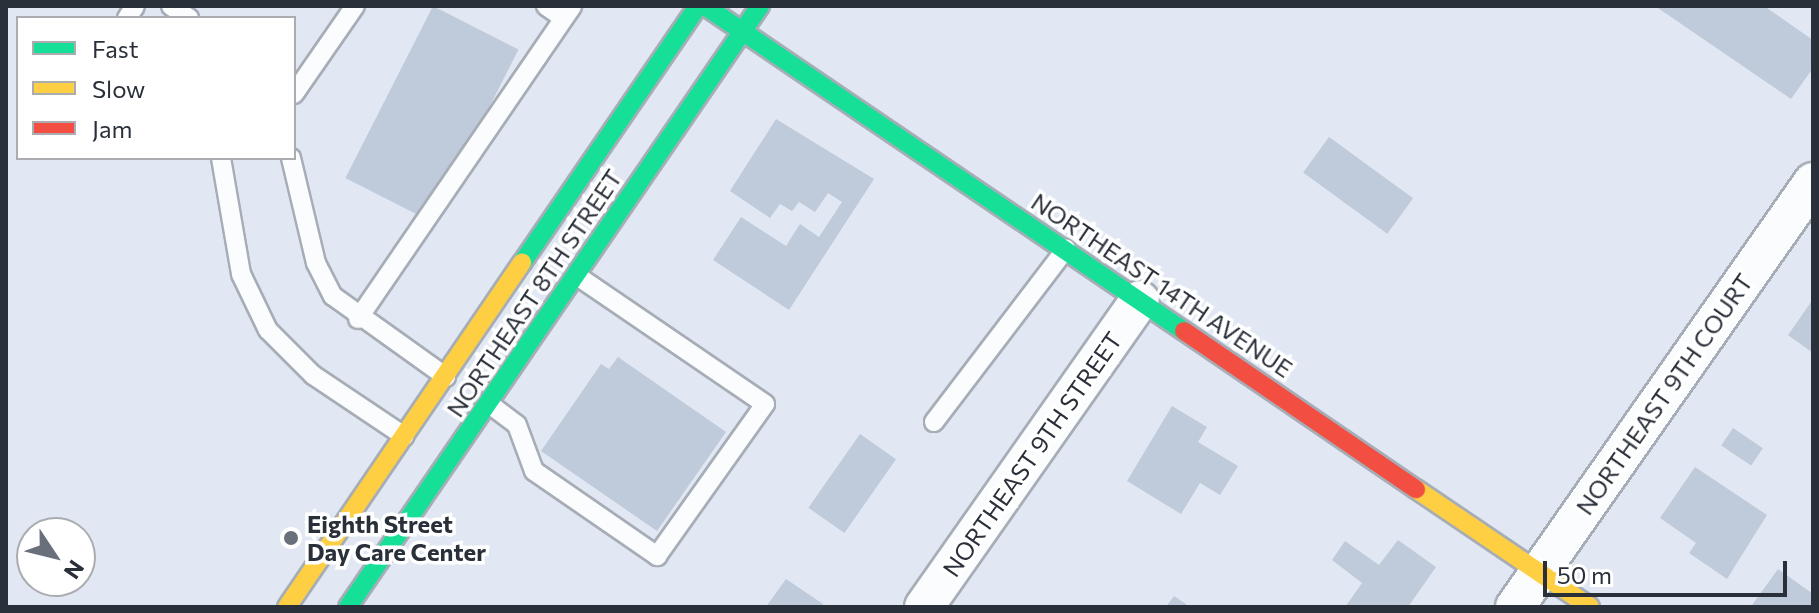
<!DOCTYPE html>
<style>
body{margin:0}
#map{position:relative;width:1819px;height:613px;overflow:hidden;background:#e1e8f3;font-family:Commissioner,sans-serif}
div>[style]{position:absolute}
.building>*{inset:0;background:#bfcada;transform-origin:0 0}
.roads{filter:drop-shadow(2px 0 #a6adb6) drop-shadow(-2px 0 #a6adb6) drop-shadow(0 2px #a6adb6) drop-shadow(0 -2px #a6adb6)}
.lane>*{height:18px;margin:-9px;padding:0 9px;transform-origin:9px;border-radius:9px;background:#fafcfd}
.street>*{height:38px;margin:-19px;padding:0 19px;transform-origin:19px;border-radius:19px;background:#fafcfd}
.fast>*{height:18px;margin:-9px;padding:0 9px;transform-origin:9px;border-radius:9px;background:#16e098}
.slow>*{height:18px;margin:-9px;padding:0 9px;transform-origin:9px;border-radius:9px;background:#ffcf43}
.jam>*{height:18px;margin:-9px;padding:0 9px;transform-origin:9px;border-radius:9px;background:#f24e42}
.dots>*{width:22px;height:22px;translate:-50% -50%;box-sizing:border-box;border:4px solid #fff;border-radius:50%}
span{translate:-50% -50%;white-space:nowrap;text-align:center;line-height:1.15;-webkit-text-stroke:7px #fff;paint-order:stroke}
.street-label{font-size:24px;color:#2a303a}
.poi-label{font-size:24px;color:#2a303a;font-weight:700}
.left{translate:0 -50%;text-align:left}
.frame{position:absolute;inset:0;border:8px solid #2a303a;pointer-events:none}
.legend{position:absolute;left:16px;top:16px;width:280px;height:144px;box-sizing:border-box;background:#fff;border:2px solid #aaacb0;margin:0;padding:10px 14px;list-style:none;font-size:24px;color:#2a303a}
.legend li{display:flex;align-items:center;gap:16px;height:40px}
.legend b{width:40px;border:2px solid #aaacb0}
.north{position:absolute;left:16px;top:517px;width:80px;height:80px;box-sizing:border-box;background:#fff;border:2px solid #aaacb0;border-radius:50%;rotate:125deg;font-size:22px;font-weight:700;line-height:32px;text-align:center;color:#2a303a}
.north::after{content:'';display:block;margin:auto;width:28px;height:36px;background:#6a707b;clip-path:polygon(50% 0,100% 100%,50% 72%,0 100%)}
.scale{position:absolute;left:1543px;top:561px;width:244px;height:36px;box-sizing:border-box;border:4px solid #2a303a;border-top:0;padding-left:10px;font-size:24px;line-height:28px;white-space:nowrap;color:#2a303a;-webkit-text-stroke:6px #fff;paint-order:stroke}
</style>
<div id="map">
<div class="building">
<div style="left:433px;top:6px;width:96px;height:193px;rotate:27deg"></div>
<div style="clip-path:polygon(1655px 6px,1764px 6px,1813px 40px,1813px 68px,1791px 99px)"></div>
<div style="clip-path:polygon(776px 119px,874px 179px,789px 310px,713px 260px,741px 217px,786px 246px,800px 224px,819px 237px,842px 202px,828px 193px,815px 212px,799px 202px,792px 211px,780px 204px,770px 218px,730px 191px)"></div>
<div style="left:1329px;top:137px;width:104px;height:44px;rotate:36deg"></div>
<div style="clip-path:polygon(1811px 302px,1813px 303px,1813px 353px,1788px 335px)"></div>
<div style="clip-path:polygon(618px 357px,726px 432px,657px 531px,541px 451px,601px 364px,609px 369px)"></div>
<div style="clip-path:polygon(1172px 406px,1207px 427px,1198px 442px,1238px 466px,1220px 495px,1200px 483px,1181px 514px,1127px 481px)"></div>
<div style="left:1733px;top:428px;width:36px;height:21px;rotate:34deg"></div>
<div style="left:860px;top:434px;width:44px;height:90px;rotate:35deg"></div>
<div style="clip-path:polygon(1695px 467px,1767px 515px,1727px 579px,1689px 553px,1696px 543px,1660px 518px)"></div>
<div style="clip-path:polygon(1398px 540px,1436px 567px,1408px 607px,1345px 607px,1362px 583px,1332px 560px,1345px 541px,1379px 565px)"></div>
<div style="clip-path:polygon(1778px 569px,1813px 594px,1813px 607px,1752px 605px)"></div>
<div style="clip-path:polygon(786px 579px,823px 604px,821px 607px,766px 607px)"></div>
<div style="clip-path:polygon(1174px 596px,1190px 607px,1166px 607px)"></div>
</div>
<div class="roads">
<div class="lane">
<div style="left:171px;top:6px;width:22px;rotate:34deg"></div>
<div style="left:546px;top:6px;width:21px;rotate:35deg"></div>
<div style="left:127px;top:18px;width:14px;rotate:-56deg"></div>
<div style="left:294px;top:94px;width:107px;rotate:-55.3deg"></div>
<div style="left:221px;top:158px;width:118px;rotate:80.2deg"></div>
<div style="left:241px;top:274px;width:62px;rotate:64.3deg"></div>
<div style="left:268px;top:330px;width:64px;rotate:45deg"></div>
<div style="left:313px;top:375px;width:110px;rotate:33.8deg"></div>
<div style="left:291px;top:158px;width:108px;rotate:76.6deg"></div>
<div style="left:316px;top:263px;width:37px;rotate:63deg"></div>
<div style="left:333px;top:296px;width:139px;rotate:35.6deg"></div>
<div style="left:358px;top:319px;width:379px;rotate:-55.6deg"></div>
<div style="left:488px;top:403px;width:36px;rotate:37deg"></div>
<div style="left:517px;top:425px;width:49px;rotate:69.7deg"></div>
<div style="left:534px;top:471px;width:150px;rotate:34.6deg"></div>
<div style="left:657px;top:556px;width:186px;rotate:-54.6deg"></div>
<div style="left:765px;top:404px;width:229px;rotate:-145.7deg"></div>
<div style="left:934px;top:422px;width:218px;rotate:-52.7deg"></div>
</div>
<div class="street">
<div style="left:924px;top:607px;width:375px;rotate:-54.9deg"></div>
<div style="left:1515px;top:607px;width:519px;rotate:-54.96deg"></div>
</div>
<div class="fast">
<div style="left:705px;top:6px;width:579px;rotate:34.16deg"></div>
<div style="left:522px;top:263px;width:311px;rotate:-55.6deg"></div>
<div style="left:348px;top:607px;width:729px;rotate:-55.57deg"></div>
</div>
<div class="slow">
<div style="left:1416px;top:489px;width:210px;rotate:34.1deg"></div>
<div style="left:287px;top:607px;width:417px;rotate:-55.7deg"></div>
</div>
<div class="jam">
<div style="left:1184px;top:331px;width:281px;rotate:34.3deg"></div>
</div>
</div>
<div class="dots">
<div style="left:291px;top:538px;background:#6a707b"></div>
</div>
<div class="street-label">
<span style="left:1162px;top:285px;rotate:34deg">NORTHEAST 14TH AVENUE</span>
<span style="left:534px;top:293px;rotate:-56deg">NORTHEAST 8TH STREET</span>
<span style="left:1664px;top:394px;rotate:-55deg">NORTHEAST 9TH COURT</span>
<span style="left:1032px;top:454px;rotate:-55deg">NORTHEAST 9TH STREET</span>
</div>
<div class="poi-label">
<span class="left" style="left:307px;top:538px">Eighth Street<br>Day Care Center</span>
</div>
<div class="frame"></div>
<ul class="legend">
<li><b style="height:10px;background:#16e098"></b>Fast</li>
<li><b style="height:10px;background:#ffcf43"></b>Slow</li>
<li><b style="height:10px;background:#f24e42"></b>Jam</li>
</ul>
<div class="north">N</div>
<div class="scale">50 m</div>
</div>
